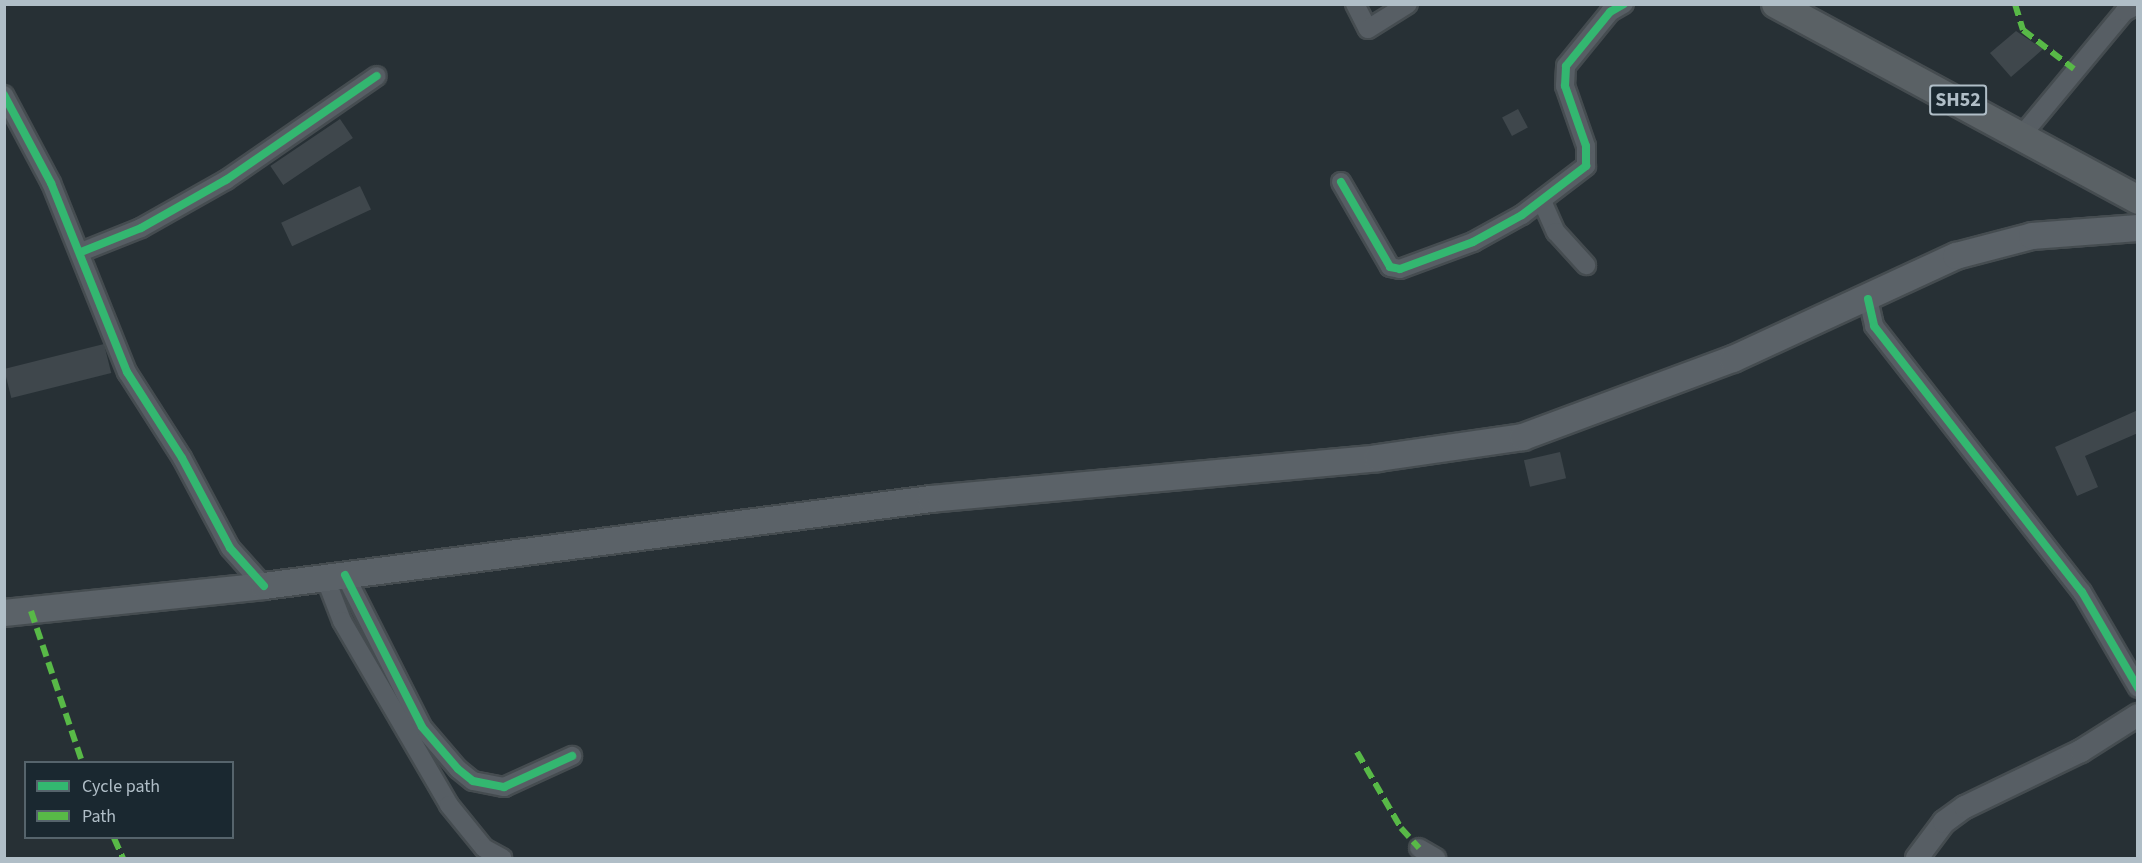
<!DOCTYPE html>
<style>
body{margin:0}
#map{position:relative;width:2142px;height:863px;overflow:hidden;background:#273035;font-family:"Source Sans 3",sans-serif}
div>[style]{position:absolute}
.building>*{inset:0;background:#3f474c;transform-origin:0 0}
.roads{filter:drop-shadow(2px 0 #454c50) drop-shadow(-2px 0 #454c50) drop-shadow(0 2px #454c50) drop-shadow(0 -2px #454c50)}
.minor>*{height:18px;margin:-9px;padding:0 9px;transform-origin:9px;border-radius:9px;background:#575e64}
.tertiary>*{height:22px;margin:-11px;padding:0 11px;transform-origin:11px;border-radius:11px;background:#575e64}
.secondary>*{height:26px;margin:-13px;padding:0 13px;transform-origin:13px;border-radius:13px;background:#5b6268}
.primary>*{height:28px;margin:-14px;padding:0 14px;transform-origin:14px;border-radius:14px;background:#5a6165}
.quiet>*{height:6px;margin-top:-3px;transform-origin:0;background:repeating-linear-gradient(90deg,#58b947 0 12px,transparent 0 18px)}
.cycleway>*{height:8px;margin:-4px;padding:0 4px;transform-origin:4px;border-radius:4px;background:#33b770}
span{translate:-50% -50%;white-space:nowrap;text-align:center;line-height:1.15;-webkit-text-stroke:4.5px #1a2830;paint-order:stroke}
.shield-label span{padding:2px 4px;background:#1a2830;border:2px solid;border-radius:4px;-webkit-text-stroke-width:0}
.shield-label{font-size:20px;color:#b0bec7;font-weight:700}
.frame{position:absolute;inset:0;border:6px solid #b0bec7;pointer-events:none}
.legend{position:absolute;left:24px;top:761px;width:210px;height:78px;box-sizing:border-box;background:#1a2830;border:2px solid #56646c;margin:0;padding:8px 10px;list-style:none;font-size:18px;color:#b0bec7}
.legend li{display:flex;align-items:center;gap:12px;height:30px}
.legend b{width:30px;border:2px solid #56646c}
</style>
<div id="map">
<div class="building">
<div style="clip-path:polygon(2016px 31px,2043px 49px,2011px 77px,1990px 53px)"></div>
<div style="left:1518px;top:109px;width:21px;height:18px;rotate:62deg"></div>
<div style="left:340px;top:119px;width:23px;height:84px;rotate:56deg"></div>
<div style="left:360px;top:186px;width:26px;height:87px;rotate:65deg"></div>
<div style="left:104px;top:344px;width:30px;height:103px;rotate:76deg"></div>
<div style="clip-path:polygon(2138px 410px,2138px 433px,2085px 456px,2098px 487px,2077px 496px,2055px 447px)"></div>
<div style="left:1560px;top:452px;width:27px;height:37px;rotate:77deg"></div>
</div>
<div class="roads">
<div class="minor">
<div style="left:1355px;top:4px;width:28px;rotate:63deg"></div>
<div style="left:1368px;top:29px;width:47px;rotate:-32deg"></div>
<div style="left:4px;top:95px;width:100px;rotate:61.9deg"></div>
<div style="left:51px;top:183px;width:204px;rotate:68.1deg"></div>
<div style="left:127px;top:372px;width:102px;rotate:57.4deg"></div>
<div style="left:182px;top:458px;width:102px;rotate:61.9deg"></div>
<div style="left:230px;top:548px;width:51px;rotate:48.2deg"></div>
<div style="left:2022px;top:135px;width:160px;rotate:-50.3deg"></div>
<div style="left:2124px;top:12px;width:16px;rotate:-27deg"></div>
<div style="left:1341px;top:182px;width:98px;rotate:60deg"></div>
<div style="left:1390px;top:267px;width:10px;rotate:11deg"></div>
<div style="left:1400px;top:269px;width:78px;rotate:-20.3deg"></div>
<div style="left:1473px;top:242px;width:56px;rotate:-28.9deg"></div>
<div style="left:1522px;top:215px;width:81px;rotate:-37.4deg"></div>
<div style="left:1586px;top:166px;width:20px;rotate:-90deg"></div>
<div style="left:1586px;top:146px;width:64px;rotate:-109.3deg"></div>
<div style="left:1565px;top:86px;width:20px;rotate:-87deg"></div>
<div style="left:1566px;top:66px;width:70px;rotate:-50.8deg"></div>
<div style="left:1610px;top:12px;width:16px;rotate:-30deg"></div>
<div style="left:1542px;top:201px;width:34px;rotate:66deg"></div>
<div style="left:1556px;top:232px;width:45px;rotate:47.7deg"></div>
<div style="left:81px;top:252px;width:65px;rotate:-21.8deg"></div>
<div style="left:141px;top:228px;width:98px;rotate:-29.5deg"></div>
<div style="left:226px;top:180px;width:183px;rotate:-34.6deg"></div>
<div style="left:1868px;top:299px;width:28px;rotate:77deg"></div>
<div style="left:1874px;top:326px;width:338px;rotate:52deg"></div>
<div style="left:2082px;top:592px;width:111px;rotate:59.7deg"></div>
<div style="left:345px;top:575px;width:170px;rotate:63.1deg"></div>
<div style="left:422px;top:727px;width:55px;rotate:49.4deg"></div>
<div style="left:458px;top:769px;width:19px;rotate:39deg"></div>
<div style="left:473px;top:781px;width:32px;rotate:11deg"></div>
<div style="left:504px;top:787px;width:75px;rotate:-24.5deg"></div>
<div style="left:325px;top:577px;width:47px;rotate:68.9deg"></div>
<div style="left:342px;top:621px;width:213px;rotate:59.8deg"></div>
<div style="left:449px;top:805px;width:55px;rotate:50.9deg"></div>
<div style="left:484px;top:848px;width:21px;rotate:29deg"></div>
<div style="left:1419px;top:848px;width:20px;rotate:30deg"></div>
</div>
<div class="tertiary">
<div style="left:1917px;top:858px;width:45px;rotate:-53.1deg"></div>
<div style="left:1944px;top:822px;width:26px;rotate:-36deg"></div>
<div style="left:1965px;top:807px;width:129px;rotate:-25.8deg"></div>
<div style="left:2081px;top:751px;width:67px;rotate:-32.3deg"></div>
</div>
<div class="secondary">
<div style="left:4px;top:613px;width:261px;rotate:-5.9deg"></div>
<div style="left:264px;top:586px;width:673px;rotate:-7.43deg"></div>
<div style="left:931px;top:499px;width:449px;rotate:-5.2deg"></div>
<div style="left:1378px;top:458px;width:147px;rotate:-8.2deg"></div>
<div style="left:1523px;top:437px;width:224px;rotate:-20.4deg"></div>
<div style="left:1733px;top:359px;width:246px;rotate:-24.8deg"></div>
<div style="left:1956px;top:256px;width:79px;rotate:-14.7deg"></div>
<div style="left:2032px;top:236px;width:106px;rotate:-4.3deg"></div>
</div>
<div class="primary">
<div style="left:1776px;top:4px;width:412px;rotate:28.4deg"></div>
</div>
</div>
<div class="quiet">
<div style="left:2015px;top:4px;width:27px;rotate:73deg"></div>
<div style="left:2023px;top:30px;width:64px;rotate:37.4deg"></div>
<div style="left:31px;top:611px;width:159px;rotate:71.3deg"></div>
<div style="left:1357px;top:752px;width:88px;rotate:59.9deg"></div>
<div style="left:1401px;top:828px;width:27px;rotate:48deg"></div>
<div style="left:114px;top:838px;width:22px;rotate:66deg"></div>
</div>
<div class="cycleway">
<div style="left:4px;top:95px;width:100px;rotate:61.9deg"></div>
<div style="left:51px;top:183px;width:204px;rotate:68.1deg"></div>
<div style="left:127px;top:372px;width:102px;rotate:57.4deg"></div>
<div style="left:182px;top:458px;width:102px;rotate:61.9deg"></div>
<div style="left:230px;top:548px;width:51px;rotate:48.2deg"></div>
<div style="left:1341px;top:182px;width:98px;rotate:60deg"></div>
<div style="left:1390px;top:267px;width:10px;rotate:11deg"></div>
<div style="left:1400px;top:269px;width:78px;rotate:-20.3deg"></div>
<div style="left:1473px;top:242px;width:56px;rotate:-28.9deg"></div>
<div style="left:1522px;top:215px;width:81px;rotate:-37.4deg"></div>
<div style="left:1586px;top:166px;width:20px;rotate:-90deg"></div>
<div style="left:1586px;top:146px;width:64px;rotate:-109.3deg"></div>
<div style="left:1565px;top:86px;width:20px;rotate:-87deg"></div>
<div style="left:1566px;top:66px;width:70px;rotate:-50.8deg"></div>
<div style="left:1610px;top:12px;width:16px;rotate:-30deg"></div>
<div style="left:81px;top:252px;width:65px;rotate:-21.8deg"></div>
<div style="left:141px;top:228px;width:98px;rotate:-29.5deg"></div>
<div style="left:226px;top:180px;width:183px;rotate:-34.6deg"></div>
<div style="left:1868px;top:299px;width:28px;rotate:77deg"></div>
<div style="left:1874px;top:326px;width:338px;rotate:52deg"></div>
<div style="left:2082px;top:592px;width:111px;rotate:59.7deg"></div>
<div style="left:345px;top:575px;width:170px;rotate:63.1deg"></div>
<div style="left:422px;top:727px;width:55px;rotate:49.4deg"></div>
<div style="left:458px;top:769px;width:19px;rotate:39deg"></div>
<div style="left:473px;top:781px;width:32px;rotate:11deg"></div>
<div style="left:504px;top:787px;width:75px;rotate:-24.5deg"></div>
</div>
<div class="shield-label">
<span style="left:1958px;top:100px">SH52</span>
</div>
<div class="frame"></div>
<ul class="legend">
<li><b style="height:8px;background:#33b770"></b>Cycle path</li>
<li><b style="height:8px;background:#58b947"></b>Path</li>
</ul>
</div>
